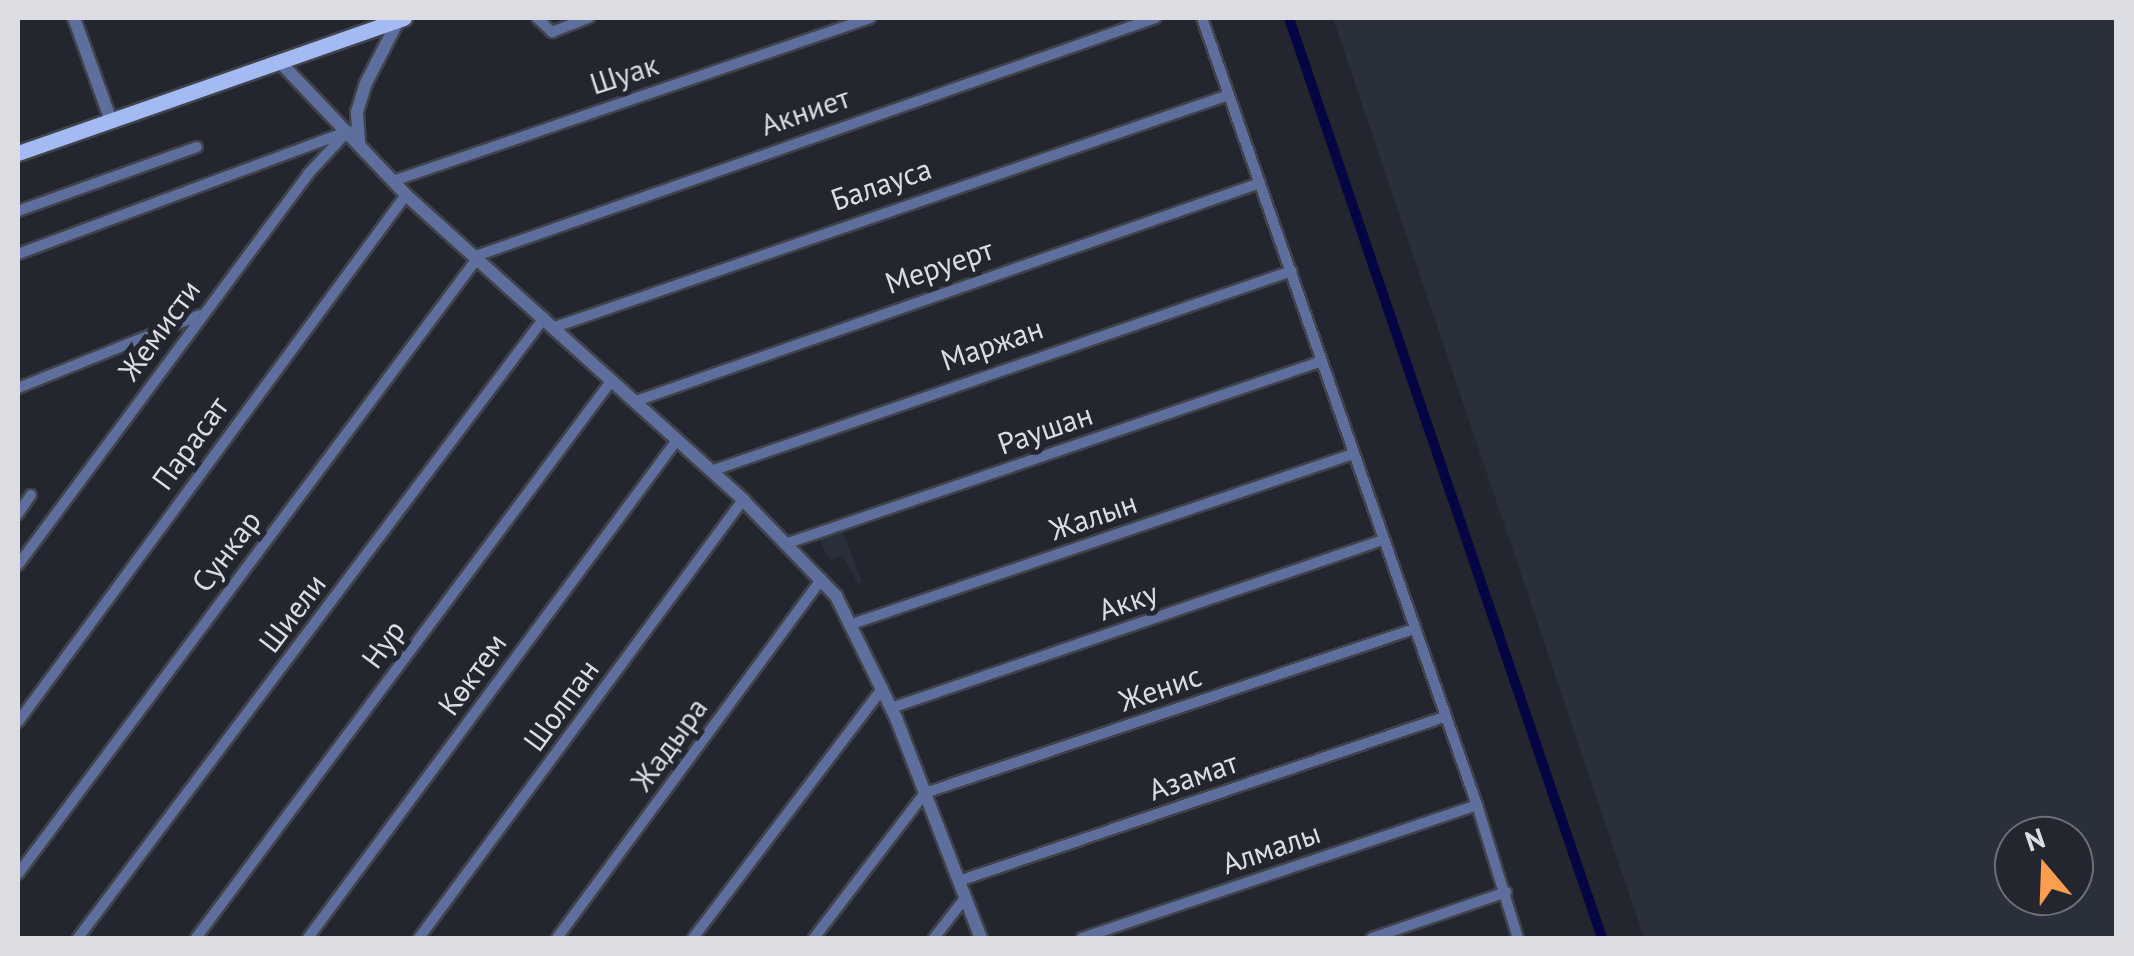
<!DOCTYPE html>
<meta charset="utf-8">
<style>
body{margin:0}
#map{position:relative;width:2134px;height:956px;overflow:hidden;background:#23262e;font-family:"PT Sans",sans-serif}
div>[style]{position:absolute}
.built>*{inset:0;background:#2a2f3c}
.canal>*{height:10px;margin:-5px;padding:0 5px;transform-origin:5px;border-radius:5px;background:#040542}
.roads{filter:drop-shadow(2px 0 #40434b) drop-shadow(-2px 0 #40434b) drop-shadow(0 2px #40434b) drop-shadow(0 -2px #40434b)}
.minor>*{height:10px;margin:-5px;padding:0 5px;transform-origin:5px;border-radius:5px;background:#5e6f9d}
.tertiary>*{height:12px;margin:-6px;padding:0 6px;transform-origin:6px;border-radius:6px;background:#5e6f9d}
.primary>*{height:15px;margin:-7.5px;padding:0 7.5px;transform-origin:7.5px;border-radius:7.5px;background:#a4baf3}
span{translate:-50% -50%;white-space:nowrap;text-align:center;line-height:1.15;-webkit-text-stroke:10px #23262e;paint-order:stroke}
.street-label{font-size:30px;color:#dbdde2}
.frame{position:absolute;inset:0;border:20px solid #dbdde2;pointer-events:none}
.north{position:absolute;left:1994px;top:816px;width:100px;height:100px;box-sizing:border-box;background:#23262e;border:2px solid #6d6f76;border-radius:50%;rotate:341deg;font-size:28px;font-weight:700;line-height:40px;text-align:center;color:#dbdde2}
.north::after{content:'';display:block;margin:auto;width:35px;height:45px;background:#fb9e50;clip-path:polygon(50% 0,100% 100%,50% 72%,0 100%)}
</style>
<div id="map">
<div class="built">
<div style="clip-path:polygon(evenodd,1333px 18px,2116px 18px,2116px 938px,1644px 938px,1333px 18px,2014px 836px,2074px 836px,2074px 896px,2014px 896px,2014px 836px)"></div>
<div style="clip-path:polygon(841px 527px,862px 582px,858px 584px,843px 556px,830px 560px,817px 536px)"></div>
</div>
<div class="canal">
<div style="left:1289px;top:18px;width:972px;rotate:71.21deg"></div>
</div>
<div class="roads">
<div class="minor">
<div style="left:537px;top:18px;width:21px;rotate:43deg"></div>
<div style="left:552px;top:32px;width:40px;rotate:-21deg"></div>
<div style="left:1202px;top:18px;width:834px;rotate:70.74deg"></div>
<div style="left:1477px;top:805px;width:139px;rotate:72.9deg"></div>
<div style="left:396px;top:180px;width:501px;rotate:-18.87deg"></div>
<div style="left:18px;top:211px;width:190px;rotate:-19.7deg"></div>
<div style="left:18px;top:254px;width:347px;rotate:-20.4deg"></div>
<div style="left:473px;top:257px;width:723px;rotate:-19.31deg"></div>
<div style="left:555px;top:327px;width:710px;rotate:-19deg"></div>
<div style="left:18px;top:388px;width:196px;rotate:-21.9deg"></div>
<div style="left:636px;top:401px;width:661px;rotate:-19.26deg"></div>
<div style="left:711px;top:471px;width:614px;rotate:-19deg"></div>
<div style="left:18px;top:514px;width:23px;rotate:-56deg"></div>
<div style="left:788px;top:543px;width:561px;rotate:-18.82deg"></div>
<div style="left:18px;top:565px;width:487px;rotate:-53.4deg"></div>
<div style="left:308px;top:174px;width:59px;rotate:-47.1deg"></div>
<div style="left:852px;top:624px;width:526px;rotate:-18.75deg"></div>
<div style="left:891px;top:708px;width:517px;rotate:-18.86deg"></div>
<div style="left:18px;top:722px;width:654px;rotate:-53.64deg"></div>
<div style="left:18px;top:874px;width:766px;rotate:-53.28deg"></div>
<div style="left:959px;top:881px;width:512px;rotate:-18.68deg"></div>
<div style="left:78px;top:938px;width:776px;rotate:-53.07deg"></div>
<div style="left:196px;top:938px;width:696px;rotate:-53.29deg"></div>
<div style="left:308px;top:938px;width:620px;rotate:-53.46deg"></div>
<div style="left:419px;top:938px;width:545px;rotate:-53.51deg"></div>
<div style="left:557px;top:938px;width:446px;rotate:-53.6deg"></div>
<div style="left:693px;top:938px;width:314px;rotate:-52.8deg"></div>
<div style="left:814px;top:938px;width:183px;rotate:-52.6deg"></div>
<div style="left:925px;top:793px;width:513px;rotate:-18.54deg"></div>
<div style="left:934px;top:938px;width:51px;rotate:-52.2deg"></div>
<div style="left:1082px;top:938px;width:417px;rotate:-18.6deg"></div>
<div style="left:1372px;top:938px;width:142px;rotate:-18.9deg"></div>
</div>
<div class="tertiary">
<div style="left:74px;top:18px;width:109px;rotate:70.2deg"></div>
<div style="left:279px;top:61px;width:185px;rotate:46.5deg"></div>
<div style="left:406px;top:195px;width:455px;rotate:42.1deg"></div>
<div style="left:743px;top:500px;width:134px;rotate:45.9deg"></div>
<div style="left:836px;top:596px;width:136px;rotate:63.8deg"></div>
<div style="left:896px;top:718px;width:236px;rotate:68.9deg"></div>
<div style="left:359px;top:142px;width:30px;rotate:-94deg"></div>
<div style="left:357px;top:112px;width:28px;rotate:-73deg"></div>
<div style="left:365px;top:85px;width:74px;rotate:-62.7deg"></div>
</div>
<div class="primary">
<div style="left:18px;top:153px;width:409px;rotate:-19.3deg"></div>
</div>
</div>
<div class="street-label">
<span style="left:624px;top:74px;rotate:-18deg">Шуак</span>
<span style="left:805px;top:111px;rotate:-19deg">Акниет</span>
<span style="left:881px;top:184px;rotate:-19deg">Балауса</span>
<span style="left:939px;top:266px;rotate:-19deg">Меруерт</span>
<span style="left:159px;top:330px;rotate:-54deg">Жемисти</span>
<span style="left:992px;top:344px;rotate:-19deg">Маржан</span>
<span style="left:1045px;top:429px;rotate:-19deg">Раушан</span>
<span style="left:190px;top:443px;rotate:-54deg">Парасат</span>
<span style="left:1093px;top:516px;rotate:-19deg">Жалын</span>
<span style="left:226px;top:551px;rotate:-53deg">Сункар</span>
<span style="left:1128px;top:601px;rotate:-19deg">Акку</span>
<span style="left:292px;top:613px;rotate:-53deg">Шиели</span>
<span style="left:383px;top:644px;rotate:-54deg">Нур</span>
<span style="left:472px;top:674px;rotate:-54deg">Көктем</span>
<span style="left:1160px;top:688px;rotate:-19deg">Женис</span>
<span style="left:561px;top:705px;rotate:-54deg">Шолпан</span>
<span style="left:669px;top:744px;rotate:-54deg">Жадыра</span>
<span style="left:1193px;top:776px;rotate:-19deg">Азамат</span>
<span style="left:1271px;top:848px;rotate:-19deg">Алмалы</span>
</div>
<div class="frame"></div>
<div class="north">N</div>
</div>
